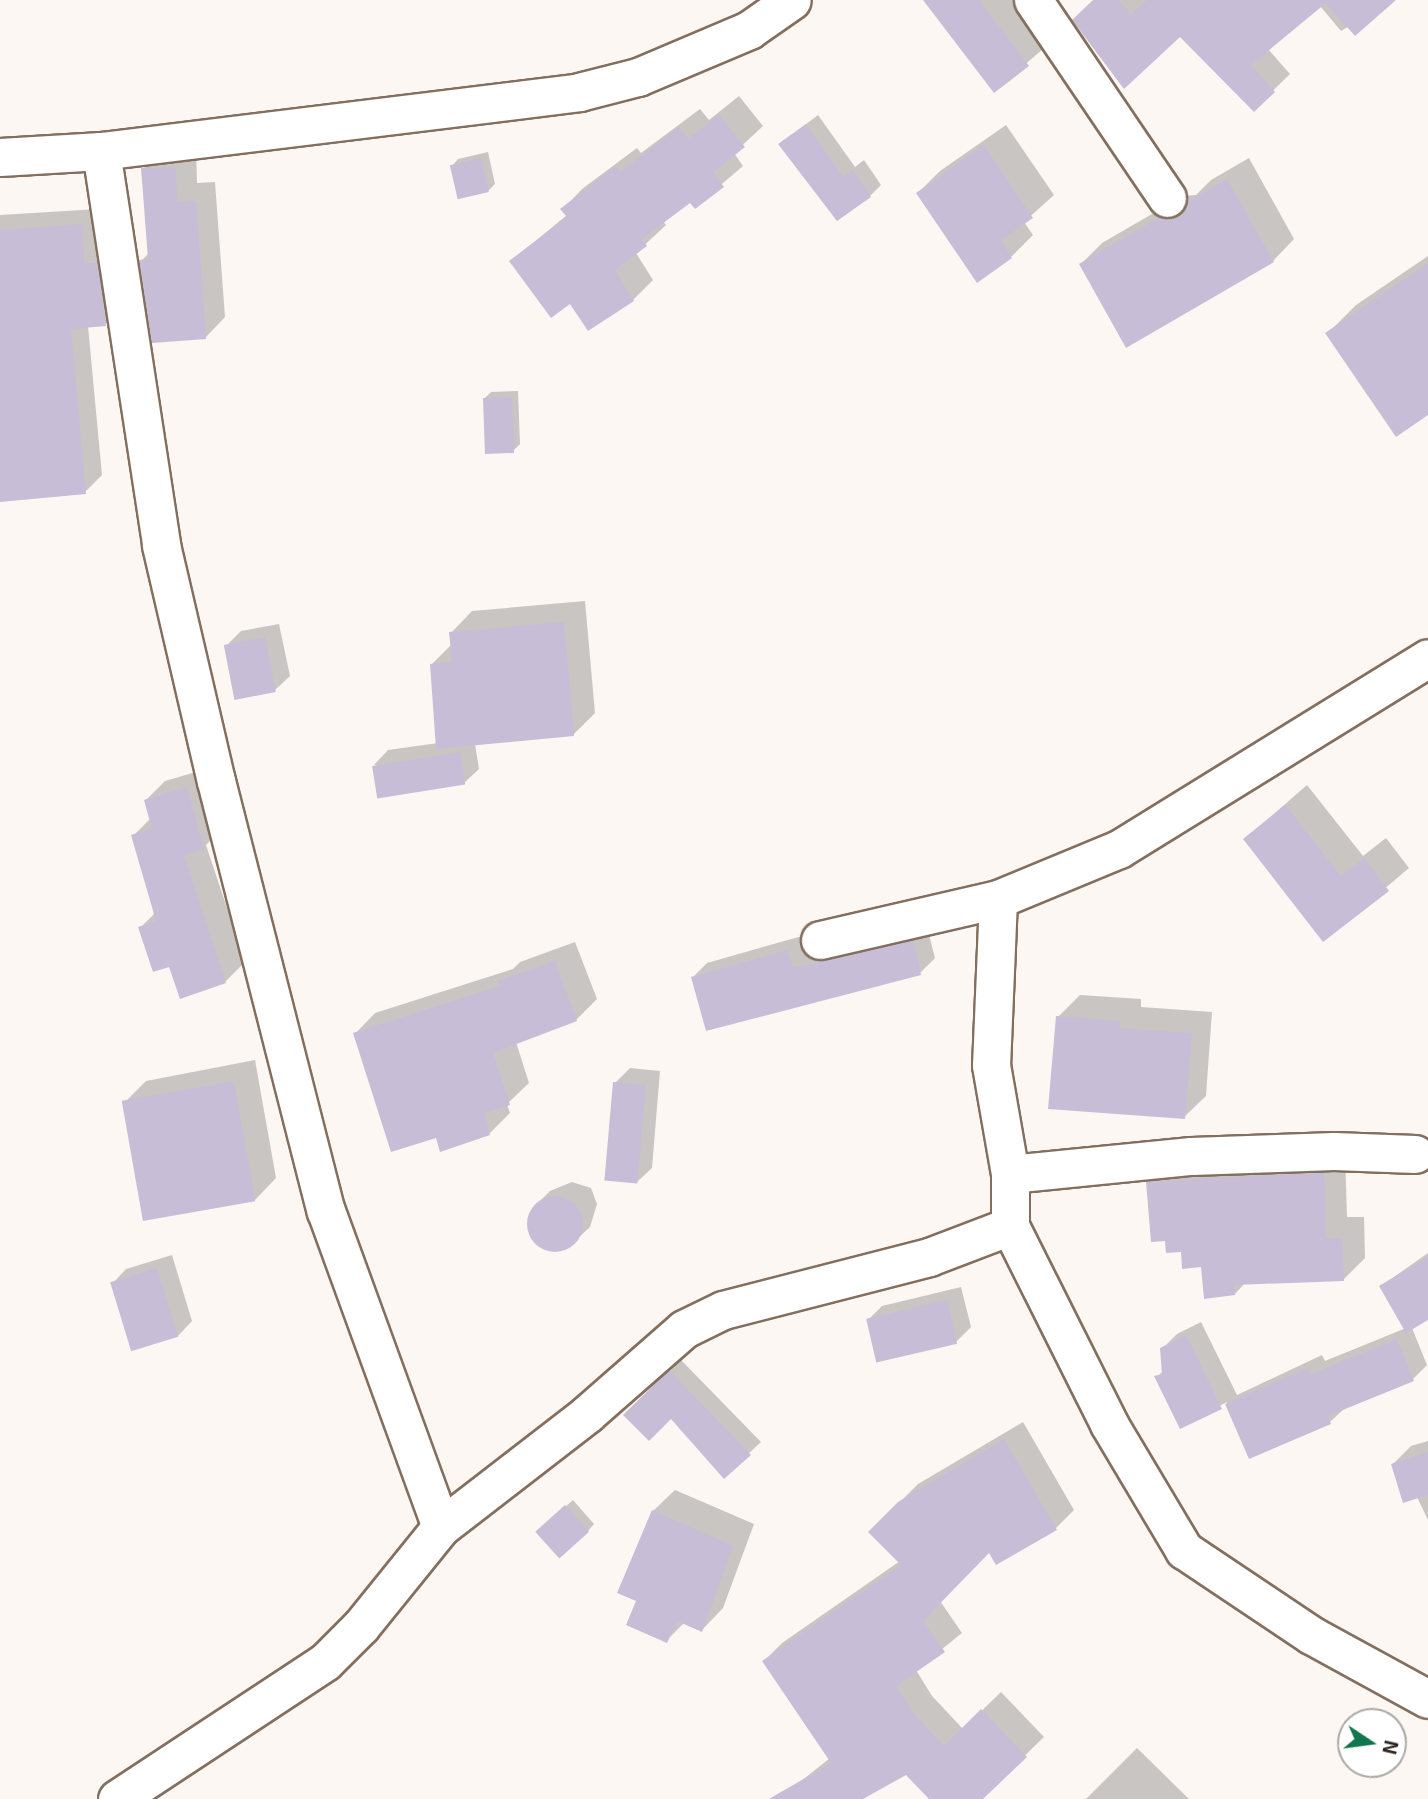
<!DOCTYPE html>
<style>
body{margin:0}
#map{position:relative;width:1428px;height:1799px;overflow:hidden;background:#fcf7f3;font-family:"Exo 2",sans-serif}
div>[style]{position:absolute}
.shadow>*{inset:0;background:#0003}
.building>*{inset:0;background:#c8bdd7;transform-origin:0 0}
.round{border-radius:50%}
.roads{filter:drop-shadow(2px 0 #846f5e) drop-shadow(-2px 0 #846f5e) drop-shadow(0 2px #846f5e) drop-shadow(0 -2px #846f5e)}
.minor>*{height:37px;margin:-18.5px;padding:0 18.5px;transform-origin:18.5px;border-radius:18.5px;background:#fff}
span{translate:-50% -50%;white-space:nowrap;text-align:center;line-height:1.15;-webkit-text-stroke:5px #fff;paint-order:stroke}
.north{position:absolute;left:1337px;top:1708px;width:70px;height:70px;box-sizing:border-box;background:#fff;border:2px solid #aba8a5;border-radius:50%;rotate:103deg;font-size:19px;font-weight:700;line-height:28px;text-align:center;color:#2e261f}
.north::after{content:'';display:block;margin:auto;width:24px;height:32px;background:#11764e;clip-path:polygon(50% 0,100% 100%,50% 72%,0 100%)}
</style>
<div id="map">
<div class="shadow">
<div style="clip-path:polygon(925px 0,1017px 0,1050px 43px,994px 91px)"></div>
<div style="clip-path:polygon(1094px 0,1394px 0,1341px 31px,1320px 6px,1268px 49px,1290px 74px,1254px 109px,1180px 35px)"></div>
<div style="clip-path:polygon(739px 96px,763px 126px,734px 153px,743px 166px,695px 207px,690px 201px,663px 221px,666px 225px,636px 253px,653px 280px,633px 300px,571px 301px,511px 261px,567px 215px,563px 209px,582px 189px,637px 148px,641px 153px,700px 109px,709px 120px)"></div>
<div style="clip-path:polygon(818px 115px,855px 167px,864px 160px,881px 185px,870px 196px,780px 144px)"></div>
<div style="clip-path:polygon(1006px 125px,1054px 195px,1024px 222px,1033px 235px,1011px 257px,918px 193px,940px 171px)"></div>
<div style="clip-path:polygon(196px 148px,197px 183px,215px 182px,225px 317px,206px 337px,141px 261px,150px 252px,143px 169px,163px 149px)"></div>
<div style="clip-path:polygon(488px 152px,495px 184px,488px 191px,452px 166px,458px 159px)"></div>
<div style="clip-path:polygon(1249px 158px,1294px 239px,1273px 261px,1081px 264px,1102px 243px,1183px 196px,1196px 195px,1211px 180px)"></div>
<div style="clip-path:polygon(98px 209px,122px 308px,106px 324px,88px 326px,102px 475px,85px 492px,0 501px,0 215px)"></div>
<div style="clip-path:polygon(1428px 256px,1428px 413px,1328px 333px,1356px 305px)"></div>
<div style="clip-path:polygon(518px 391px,520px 444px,513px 451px,484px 399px,491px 392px)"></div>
<div style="clip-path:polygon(585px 601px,595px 713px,573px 735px,475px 744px,479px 769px,464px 783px,374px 765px,388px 750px,438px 743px,432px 664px,452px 644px,451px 633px,472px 611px)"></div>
<div style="clip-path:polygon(279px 624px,290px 676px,275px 690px,226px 646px,241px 631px)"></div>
<div style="clip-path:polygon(206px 769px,222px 828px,206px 845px,245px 962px,225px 982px,170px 964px,140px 928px,155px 913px,133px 836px,151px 818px,146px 800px,165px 781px)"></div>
<div style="clip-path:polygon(1307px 785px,1363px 856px,1386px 838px,1409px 868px,1324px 940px,1245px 839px)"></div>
<div style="clip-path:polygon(927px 927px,935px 958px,920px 973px,693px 977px,707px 963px,802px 936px,807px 955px)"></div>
<div style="clip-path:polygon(575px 942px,597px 999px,576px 1020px,516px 1042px,529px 1083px,507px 1104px,510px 1113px,489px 1134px,437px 1136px,355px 1034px,375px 1013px,513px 969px,520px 962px)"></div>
<div style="clip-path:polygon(1080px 995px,1141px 999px,1141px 1007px,1212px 1012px,1206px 1096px,1184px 1117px,1058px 1017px)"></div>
<div style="clip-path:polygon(255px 1060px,276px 1178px,255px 1200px,124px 1103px,146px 1081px)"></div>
<div style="clip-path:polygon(630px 1068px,660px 1071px,652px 1168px,637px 1182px,615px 1083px)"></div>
<div style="clip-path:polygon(1345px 1151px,1347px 1217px,1364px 1217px,1365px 1258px,1343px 1280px,1245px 1283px,1235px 1294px,1183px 1250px,1148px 1182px,1170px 1161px)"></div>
<div style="clip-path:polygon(572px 1182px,591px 1188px,597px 1204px,590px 1227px,565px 1250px,542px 1248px,529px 1229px,535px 1206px,550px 1191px)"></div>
<div style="clip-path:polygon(1428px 1253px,1428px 1318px,1412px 1328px,1427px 1365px,1413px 1379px,1346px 1407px,1330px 1422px,1250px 1457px,1227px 1402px,1180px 1427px,1157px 1377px,1164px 1370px,1162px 1349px,1177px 1334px,1201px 1322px,1237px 1395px,1322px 1355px,1325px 1361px,1406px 1328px,1381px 1286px)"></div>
<div style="clip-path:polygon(172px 1255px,192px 1321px,178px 1336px,112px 1284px,126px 1269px)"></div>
<div style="clip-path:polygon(961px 1287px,971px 1327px,956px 1342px,868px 1320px,882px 1306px)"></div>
<div style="clip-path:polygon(681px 1360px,761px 1442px,724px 1476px,671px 1417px,626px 1415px)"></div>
<div style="clip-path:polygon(1023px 1422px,1074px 1510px,1056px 1528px,990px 1551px,940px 1601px,962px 1633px,916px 1670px,932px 1696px,963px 1729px,1001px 1692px,1044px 1737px,980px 1799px,931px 1799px,906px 1773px,859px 1799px,815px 1799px,800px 1782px,830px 1758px,764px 1661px,782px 1643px,900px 1561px,870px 1532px,918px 1484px)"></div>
<div style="clip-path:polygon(1428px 1441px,1428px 1520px,1417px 1497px,1393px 1464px,1411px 1446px)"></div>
<div style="clip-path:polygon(675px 1490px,754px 1524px,723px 1608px,702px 1630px,685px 1622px,667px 1640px,639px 1600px,653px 1511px)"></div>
<div style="clip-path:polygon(573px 1500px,594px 1524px,588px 1531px,544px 1525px)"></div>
<div style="clip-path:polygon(1137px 1748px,1189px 1799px,1086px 1799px)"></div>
</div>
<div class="building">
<div style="clip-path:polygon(923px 0,979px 0,1029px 66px,994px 93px)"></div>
<div style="clip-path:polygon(1093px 0,1118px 0,1131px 14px,1147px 0,1396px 0,1355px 36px,1326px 3px,1251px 65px,1275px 92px,1254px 112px,1180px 37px,1124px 89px,1072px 20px)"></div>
<div style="clip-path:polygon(719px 115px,745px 147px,713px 172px,724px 187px,695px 209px,690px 203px,642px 239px,647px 246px,615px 270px,634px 301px,588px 331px,570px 304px,551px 318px,509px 261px,567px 217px,560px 209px,616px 166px,620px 172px,679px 127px,688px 139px)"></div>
<div style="clip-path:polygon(806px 124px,843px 177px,853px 170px,871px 197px,837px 221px,778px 144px)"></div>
<div style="clip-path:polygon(984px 145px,1033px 218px,1001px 240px,1012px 258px,977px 283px,916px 193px)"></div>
<div style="left:481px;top:158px;width:35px;height:32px;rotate:77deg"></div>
<div style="clip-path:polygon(176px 167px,177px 202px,196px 201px,206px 339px,152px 343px,139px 260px,148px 259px,141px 168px)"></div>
<div style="clip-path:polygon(1227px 179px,1274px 262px,1126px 348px,1079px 264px,1160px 217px,1178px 216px,1187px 202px)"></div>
<div style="clip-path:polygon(82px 224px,84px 263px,97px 263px,106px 326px,71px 329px,86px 494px,0 502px,0 230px)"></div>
<div style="clip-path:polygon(1428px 263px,1428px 415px,1396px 437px,1325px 333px)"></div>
<div style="left:512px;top:397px;width:56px;height:29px;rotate:88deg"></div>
<div style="clip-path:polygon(564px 622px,574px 736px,436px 749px,430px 664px,452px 662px,449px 632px)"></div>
<div style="left:265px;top:637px;width:56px;height:42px;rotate:79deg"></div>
<div style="left:460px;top:752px;width:33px;height:89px;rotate:81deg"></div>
<div style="clip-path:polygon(187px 787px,204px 849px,184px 855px,226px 983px,180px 999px,169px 967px,153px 972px,138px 927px,156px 921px,131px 835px,152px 829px,144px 800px)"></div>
<div style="clip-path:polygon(1285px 805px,1341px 876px,1364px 858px,1389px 891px,1323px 942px,1243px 839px)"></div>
<div style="clip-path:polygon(913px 940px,921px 975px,706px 1031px,691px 977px,788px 950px,793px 968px)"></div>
<div style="clip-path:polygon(555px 961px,577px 1021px,493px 1053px,510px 1105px,484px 1113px,490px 1135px,440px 1152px,436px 1138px,391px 1152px,353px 1033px,500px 986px,498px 981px)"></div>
<div style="clip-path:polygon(1056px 1016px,1120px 1021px,1120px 1028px,1192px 1033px,1185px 1119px,1048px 1109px)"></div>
<div style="left:234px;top:1081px;width:122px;height:114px;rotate:80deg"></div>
<div style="left:613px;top:1082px;width:33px;height:99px;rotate:5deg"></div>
<div style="clip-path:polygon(1324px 1172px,1326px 1238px,1342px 1238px,1344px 1281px,1234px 1285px,1235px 1295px,1204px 1299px,1201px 1267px,1182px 1269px,1181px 1252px,1166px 1253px,1165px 1241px,1151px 1242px,1146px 1182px)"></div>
<div class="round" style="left:527px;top:1196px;width:56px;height:56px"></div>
<div style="clip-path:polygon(1428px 1257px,1428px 1320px,1406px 1333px,1379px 1286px)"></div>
<div style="left:157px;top:1268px;width:72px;height:49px;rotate:73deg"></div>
<div style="left:947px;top:1300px;width:45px;height:83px;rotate:77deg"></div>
<div style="clip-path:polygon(1186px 1335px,1222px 1409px,1180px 1429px,1154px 1376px,1162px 1374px,1160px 1348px)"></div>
<div style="clip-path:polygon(1397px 1339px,1414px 1381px,1328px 1416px,1331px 1424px,1249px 1459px,1225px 1404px,1308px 1368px,1311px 1374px)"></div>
<div style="clip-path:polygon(669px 1370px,751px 1455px,724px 1479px,671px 1419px,649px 1441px,623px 1415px)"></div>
<div style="clip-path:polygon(1004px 1439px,1057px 1530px,996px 1565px,989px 1553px,923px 1621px,945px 1652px,896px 1686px,914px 1714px,944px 1746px,981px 1709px,1027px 1757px,983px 1799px,929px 1799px,906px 1775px,863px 1799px,769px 1799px,831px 1763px,762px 1661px,901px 1565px,868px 1532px,898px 1502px)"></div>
<div style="clip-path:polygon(1428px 1452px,1428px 1495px,1403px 1503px,1391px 1464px)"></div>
<div style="left:565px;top:1505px;width:36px;height:40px;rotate:48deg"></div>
<div style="clip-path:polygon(652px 1510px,733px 1546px,702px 1632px,677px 1621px,667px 1643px,626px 1625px,636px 1601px,617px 1593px)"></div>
</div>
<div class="roads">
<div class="minor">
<div style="left:1033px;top:0;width:239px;rotate:55.9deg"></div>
<div style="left:101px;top:151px;width:399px;rotate:81.3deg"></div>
<div style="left:161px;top:545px;width:242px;rotate:76.9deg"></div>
<div style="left:216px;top:781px;width:444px;rotate:75.7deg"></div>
<div style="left:326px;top:1211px;width:336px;rotate:70deg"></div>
<div style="left:0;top:157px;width:101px;rotate:-3.4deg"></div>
<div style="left:101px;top:151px;width:482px;rotate:-7deg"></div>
<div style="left:579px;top:92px;width:61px;rotate:-14.3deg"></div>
<div style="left:638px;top:77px;width:121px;rotate:-22.9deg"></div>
<div style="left:749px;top:30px;width:52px;rotate:-34.9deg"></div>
<div style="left:998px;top:899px;width:166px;rotate:92.4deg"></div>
<div style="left:991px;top:1065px;width:111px;rotate:80.1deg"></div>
<div style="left:1010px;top:1174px;width:52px;rotate:90deg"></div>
<div style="left:1010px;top:1226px;width:221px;rotate:63.4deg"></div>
<div style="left:1109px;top:1424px;width:147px;rotate:59.2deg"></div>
<div style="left:1184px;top:1550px;width:153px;rotate:33.8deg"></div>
<div style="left:1311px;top:1635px;width:133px;rotate:28.7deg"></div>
<div style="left:820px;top:940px;width:183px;rotate:-13deg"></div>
<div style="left:998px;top:899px;width:131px;rotate:-22.5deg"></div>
<div style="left:1119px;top:849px;width:363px;rotate:-31.7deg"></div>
<div style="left:1010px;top:1174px;width:182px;rotate:-5.7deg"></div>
<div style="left:1191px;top:1156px;width:143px;rotate:-2deg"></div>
<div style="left:1334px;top:1151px;width:81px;rotate:2.1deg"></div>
<div style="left:117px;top:1799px;width:249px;rotate:-33.4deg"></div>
<div style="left:325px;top:1662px;width:51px;rotate:-45deg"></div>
<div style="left:361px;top:1626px;width:127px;rotate:-51.1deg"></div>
<div style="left:441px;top:1527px;width:185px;rotate:-37.7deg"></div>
<div style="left:587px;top:1414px;width:129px;rotate:-41.2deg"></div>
<div style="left:684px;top:1329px;width:43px;rotate:-26deg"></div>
<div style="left:723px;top:1310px;width:213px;rotate:-14.4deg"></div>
<div style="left:929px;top:1257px;width:87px;rotate:-20.9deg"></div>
</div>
</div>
<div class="north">N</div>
</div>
